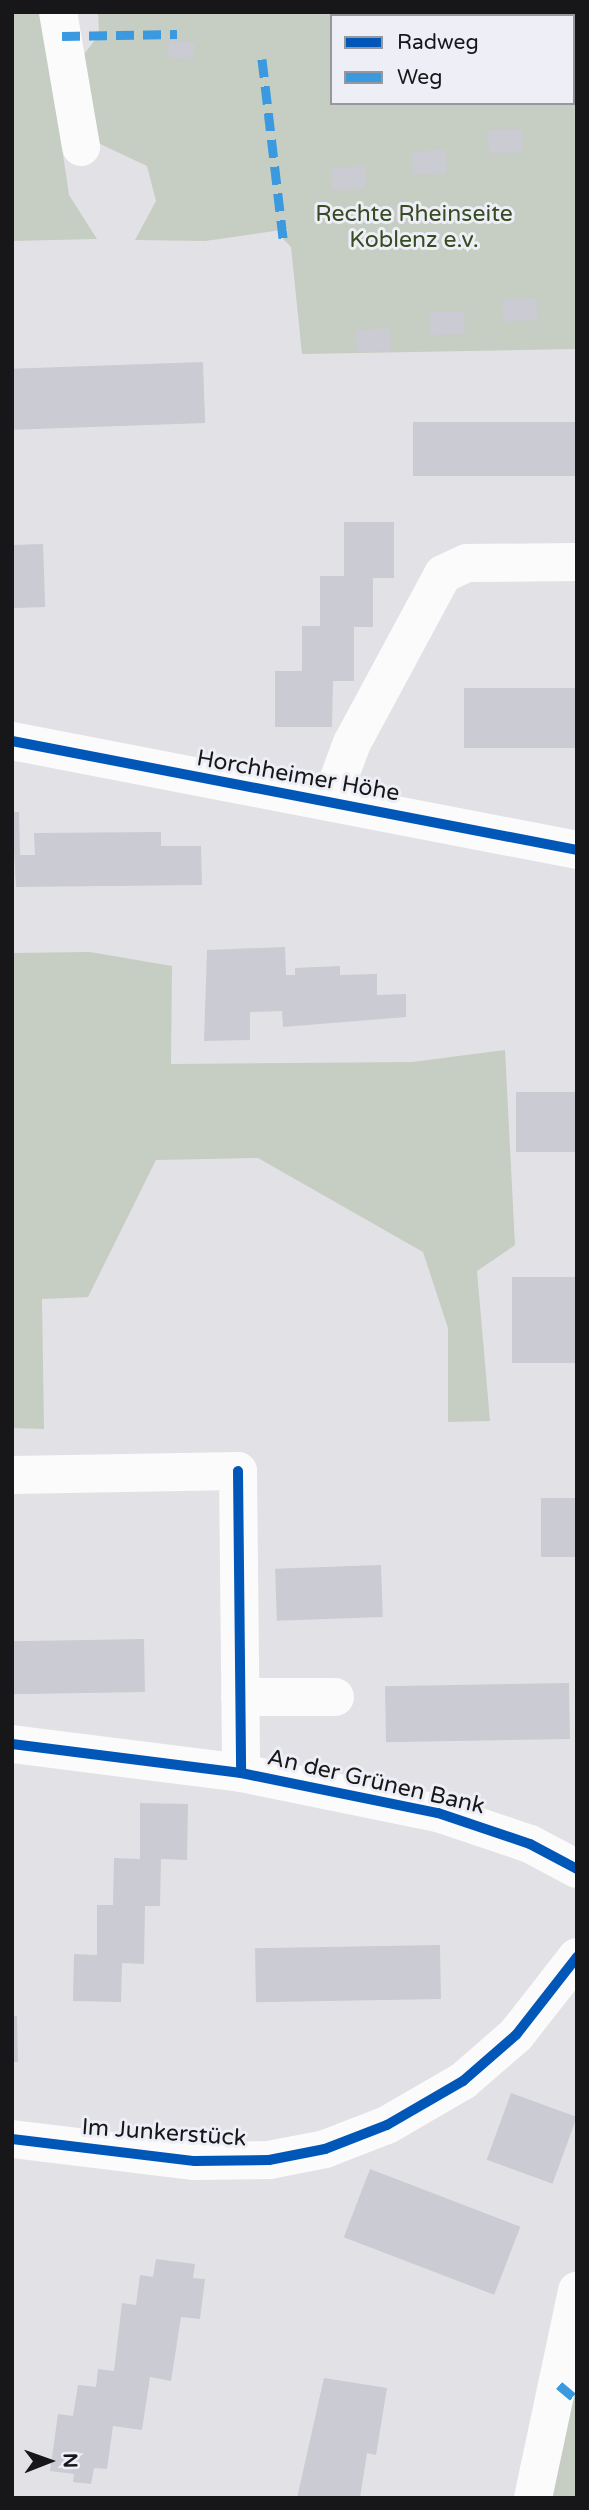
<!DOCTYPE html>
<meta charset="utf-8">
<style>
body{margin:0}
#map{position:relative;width:589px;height:2510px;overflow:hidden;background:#e2e2e6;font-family:"Varela Round",sans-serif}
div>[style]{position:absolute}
.green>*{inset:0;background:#c6cdc2}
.building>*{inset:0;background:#cacbd3;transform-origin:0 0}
.minor>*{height:38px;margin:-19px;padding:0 19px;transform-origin:19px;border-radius:19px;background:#fbfbfb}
.quiet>*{height:9px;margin-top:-4.5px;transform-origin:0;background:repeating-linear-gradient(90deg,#3b9adf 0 18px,transparent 0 27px)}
.cycleway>*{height:10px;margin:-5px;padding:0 5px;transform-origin:5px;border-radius:5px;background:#0057b8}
span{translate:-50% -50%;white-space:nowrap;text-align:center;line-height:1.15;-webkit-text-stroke:6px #edeef6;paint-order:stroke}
.park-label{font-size:23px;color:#374c22}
.street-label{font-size:23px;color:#17171a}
.frame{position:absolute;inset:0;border:14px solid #17171a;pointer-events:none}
.legend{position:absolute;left:330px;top:14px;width:245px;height:91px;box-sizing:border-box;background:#edeef6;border:2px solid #97989e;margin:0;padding:9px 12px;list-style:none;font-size:21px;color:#17171a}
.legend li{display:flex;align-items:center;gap:14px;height:35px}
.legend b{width:35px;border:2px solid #97989e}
.north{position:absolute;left:14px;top:2426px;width:70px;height:70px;-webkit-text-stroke:5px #edeef6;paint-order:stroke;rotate:89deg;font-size:19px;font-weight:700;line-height:28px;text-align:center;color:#17171a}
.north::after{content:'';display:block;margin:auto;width:24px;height:32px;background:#17171a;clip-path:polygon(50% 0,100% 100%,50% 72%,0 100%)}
</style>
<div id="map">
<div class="green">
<div style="clip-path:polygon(12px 12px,42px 12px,69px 195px,97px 239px,12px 241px)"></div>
<div style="clip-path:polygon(evenodd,98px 12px,577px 12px,577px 349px,302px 354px,291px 247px,283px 239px,288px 229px,205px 241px,135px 240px,156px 201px,147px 166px,96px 142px,84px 54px,99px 35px,98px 12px,332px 16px,573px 16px,573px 103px,332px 103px,332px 16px)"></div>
<div style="clip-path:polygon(90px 952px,172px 966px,171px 1064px,412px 1062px,505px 1050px,515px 1245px,477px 1271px,490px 1421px,448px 1422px,448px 1328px,423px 1252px,258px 1158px,156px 1160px,88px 1297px,42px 1299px,44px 1429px,12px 1428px,12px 953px)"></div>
<div style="clip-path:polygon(577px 2274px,577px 2498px,514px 2498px,523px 2474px)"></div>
</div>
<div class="building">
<div style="left:169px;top:40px;width:26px;height:17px;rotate:7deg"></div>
<div style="left:522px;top:129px;width:23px;height:34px;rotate:88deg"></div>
<div style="left:446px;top:150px;width:23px;height:34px;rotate:88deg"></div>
<div style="left:365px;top:166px;width:22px;height:34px;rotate:87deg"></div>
<div style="left:536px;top:298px;width:22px;height:34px;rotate:87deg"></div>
<div style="left:464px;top:311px;width:23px;height:35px;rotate:88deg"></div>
<div style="left:390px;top:328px;width:23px;height:34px;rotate:88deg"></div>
<div style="left:203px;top:362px;width:61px;height:191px;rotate:88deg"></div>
<div style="left:577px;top:422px;width:54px;height:164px;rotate:90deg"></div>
<div style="clip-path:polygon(344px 522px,394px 522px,394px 578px,373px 578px,373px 627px,354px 627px,354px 681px,333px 681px,332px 727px,275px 727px,275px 671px,302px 671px,302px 626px,320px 626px,320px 576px,344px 576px)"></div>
<div style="left:43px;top:544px;width:63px;height:31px;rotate:88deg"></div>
<div style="left:577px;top:688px;width:60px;height:113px;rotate:90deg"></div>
<div style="clip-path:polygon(12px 812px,19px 812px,20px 855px,35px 855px,34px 833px,161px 832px,161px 846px,201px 846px,202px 885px,16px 887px)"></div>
<div style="clip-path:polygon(285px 947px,286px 975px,295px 975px,295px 968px,340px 966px,340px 975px,377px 974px,377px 995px,406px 994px,406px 1017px,283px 1027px,282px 1011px,250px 1012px,250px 1040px,204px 1041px,207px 950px)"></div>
<div style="left:577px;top:1092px;width:60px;height:61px;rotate:90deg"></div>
<div style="left:577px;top:1277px;width:86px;height:65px;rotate:90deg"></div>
<div style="left:577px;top:1498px;width:59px;height:36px;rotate:90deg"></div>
<div style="left:381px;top:1565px;width:52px;height:106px;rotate:88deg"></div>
<div style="left:144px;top:1639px;width:53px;height:132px;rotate:89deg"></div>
<div style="left:569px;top:1683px;width:56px;height:184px;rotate:89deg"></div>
<div style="clip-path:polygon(140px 1803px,188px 1804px,187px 1860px,161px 1859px,160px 1906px,145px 1906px,144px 1964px,122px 1963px,121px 2002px,73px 2001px,74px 1954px,97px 1955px,97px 1905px,113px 1905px,114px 1858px,140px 1859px)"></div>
<div style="left:440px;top:1945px;width:54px;height:185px;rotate:89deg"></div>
<div style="clip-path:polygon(12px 2016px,17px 2016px,18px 2062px,12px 2062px)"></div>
<div style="left:511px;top:2093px;width:70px;height:71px;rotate:20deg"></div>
<div style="left:370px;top:2169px;width:161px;height:73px;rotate:21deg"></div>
<div style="clip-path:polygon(156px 2259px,195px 2264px,193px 2278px,205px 2279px,200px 2319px,181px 2317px,171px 2381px,150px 2377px,142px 2430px,113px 2426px,107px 2469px,94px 2468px,91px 2484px,73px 2482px,74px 2474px,50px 2471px,58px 2414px,73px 2416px,78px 2385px,96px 2387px,98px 2369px,114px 2371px,122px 2303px,136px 2305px,140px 2275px,153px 2277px)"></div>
<div style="clip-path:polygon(324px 2378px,387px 2388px,376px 2455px,367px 2453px,360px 2498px,297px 2498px)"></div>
</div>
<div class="minor">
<div style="left:58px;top:12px;width:137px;rotate:80.3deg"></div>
<div style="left:12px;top:741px;width:575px;rotate:10.92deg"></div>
<div style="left:330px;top:802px;width:63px;rotate:-69.6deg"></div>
<div style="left:352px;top:743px;width:192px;rotate:-61.7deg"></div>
<div style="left:443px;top:574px;width:26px;rotate:-25deg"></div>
<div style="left:467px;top:563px;width:110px;rotate:-0.5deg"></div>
<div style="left:12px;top:1475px;width:226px;rotate:-1deg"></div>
<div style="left:238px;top:1471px;width:302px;rotate:89.4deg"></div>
<div style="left:240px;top:1697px;width:95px"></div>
<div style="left:12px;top:1744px;width:231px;rotate:7.2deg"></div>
<div style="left:241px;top:1773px;width:201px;rotate:11.5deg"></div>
<div style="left:438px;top:1813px;width:97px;rotate:18.6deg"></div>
<div style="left:530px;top:1844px;width:53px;rotate:28deg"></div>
<div style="left:12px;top:2139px;width:184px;rotate:6.9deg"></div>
<div style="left:195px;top:2161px;width:74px;rotate:-0.8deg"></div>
<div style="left:269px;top:2160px;width:57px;rotate:-11.1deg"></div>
<div style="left:325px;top:2149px;width:66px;rotate:-21.2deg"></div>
<div style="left:387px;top:2125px;width:88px;rotate:-30.1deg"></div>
<div style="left:463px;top:2081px;width:70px;rotate:-41deg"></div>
<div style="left:516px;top:2035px;width:99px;rotate:-52deg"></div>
<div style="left:533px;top:2498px;width:212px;rotate:-78deg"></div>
</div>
<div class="quiet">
<div style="left:62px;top:36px;width:115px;rotate:-1deg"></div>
<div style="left:262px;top:59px;width:181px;rotate:83.3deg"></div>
<div style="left:559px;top:2385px;width:23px;rotate:40deg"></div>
</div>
<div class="cycleway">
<div style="left:12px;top:741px;width:575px;rotate:10.92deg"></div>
<div style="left:238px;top:1471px;width:302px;rotate:89.4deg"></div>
<div style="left:12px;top:1744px;width:231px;rotate:7.2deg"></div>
<div style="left:241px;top:1773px;width:201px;rotate:11.5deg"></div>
<div style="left:438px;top:1813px;width:97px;rotate:18.6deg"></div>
<div style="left:530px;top:1844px;width:53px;rotate:28deg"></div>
<div style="left:12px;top:2139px;width:184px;rotate:6.9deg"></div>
<div style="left:195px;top:2161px;width:74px;rotate:-0.8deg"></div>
<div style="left:269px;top:2160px;width:57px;rotate:-11.1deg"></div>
<div style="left:325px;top:2149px;width:66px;rotate:-21.2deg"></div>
<div style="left:387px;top:2125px;width:88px;rotate:-30.1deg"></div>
<div style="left:463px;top:2081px;width:70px;rotate:-41deg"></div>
<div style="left:516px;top:2035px;width:99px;rotate:-52deg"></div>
</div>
<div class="park-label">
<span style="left:414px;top:227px">Rechte Rheinseite<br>Koblenz e.v.</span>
</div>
<div class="street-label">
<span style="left:298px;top:776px;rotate:10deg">Horchheimer Höhe</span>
<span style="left:376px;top:1782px;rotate:13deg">An der Grünen Bank</span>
<span style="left:164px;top:2133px;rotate:4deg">Im Junkerstück</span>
</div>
<div class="frame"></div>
<ul class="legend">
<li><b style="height:9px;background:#0057b8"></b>Radweg</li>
<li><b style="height:9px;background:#3b9adf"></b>Weg</li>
</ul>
<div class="north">N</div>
</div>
